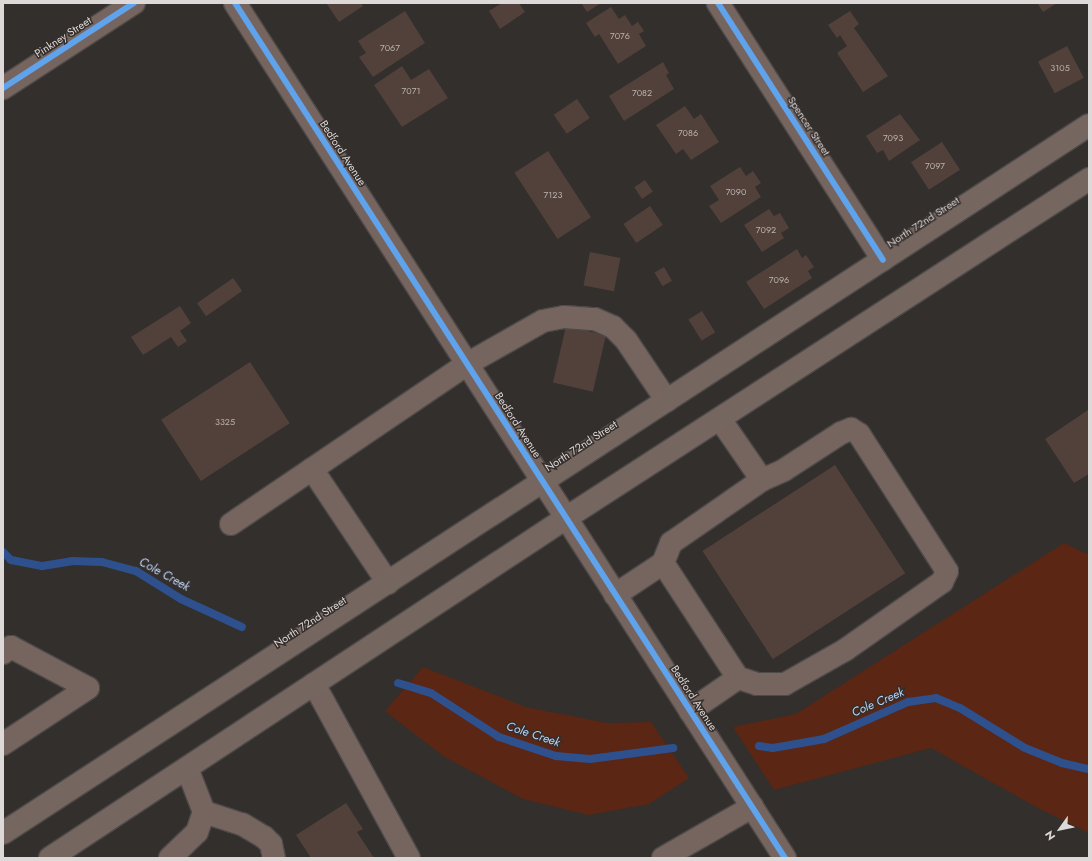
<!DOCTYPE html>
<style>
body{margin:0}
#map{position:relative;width:1092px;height:861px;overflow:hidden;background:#322f2d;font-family:Jost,sans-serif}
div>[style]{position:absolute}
.green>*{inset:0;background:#5b2613}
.stream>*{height:8px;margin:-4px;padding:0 4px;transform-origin:4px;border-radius:4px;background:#2e508c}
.building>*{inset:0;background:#51413a;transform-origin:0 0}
.roads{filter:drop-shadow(1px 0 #4d4a49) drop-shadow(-1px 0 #4d4a49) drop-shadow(0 1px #4d4a49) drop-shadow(0 -1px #4d4a49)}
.minor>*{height:22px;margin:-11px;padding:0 11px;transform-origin:11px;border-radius:11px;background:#76655f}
.major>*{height:22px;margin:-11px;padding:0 11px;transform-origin:11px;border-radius:11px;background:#766660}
.cycleway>*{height:6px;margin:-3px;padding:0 3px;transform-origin:3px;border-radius:3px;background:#60a3ed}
span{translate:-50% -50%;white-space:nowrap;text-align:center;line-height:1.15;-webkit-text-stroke:3px #342e2b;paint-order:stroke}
.number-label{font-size:9px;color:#bab3b0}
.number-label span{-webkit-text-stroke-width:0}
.street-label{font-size:11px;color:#ddd9d8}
.water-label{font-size:12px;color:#bcd3f9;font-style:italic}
.frame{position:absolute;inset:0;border:4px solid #ddd9d8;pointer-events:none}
.north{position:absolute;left:1040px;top:809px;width:40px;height:40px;-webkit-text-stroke:3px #342e2b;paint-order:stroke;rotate:237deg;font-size:11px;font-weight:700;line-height:16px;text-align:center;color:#ddd9d8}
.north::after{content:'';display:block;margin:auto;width:14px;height:18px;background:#ddd9d8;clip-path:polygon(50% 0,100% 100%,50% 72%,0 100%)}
</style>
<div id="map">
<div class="green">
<div style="clip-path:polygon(1064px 543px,1089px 555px,1089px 833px,1038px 808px,931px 748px,774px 790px,733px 727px,796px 714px)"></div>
<div style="clip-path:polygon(423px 667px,526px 707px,607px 723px,651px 722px,689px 778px,649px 804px,589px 815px,523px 799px,443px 756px,385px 711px)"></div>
</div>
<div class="stream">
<div style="left:3px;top:552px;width:11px;rotate:45deg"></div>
<div style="left:11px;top:560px;width:32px;rotate:11deg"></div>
<div style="left:42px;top:566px;width:30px;rotate:-9deg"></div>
<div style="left:72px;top:561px;width:30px;rotate:2deg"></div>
<div style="left:102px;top:562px;width:35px;rotate:15deg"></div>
<div style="left:136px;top:571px;width:53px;rotate:31.9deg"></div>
<div style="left:181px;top:599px;width:67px;rotate:24.7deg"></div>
<div style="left:398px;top:683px;width:34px;rotate:17deg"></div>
<div style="left:431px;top:693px;width:81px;rotate:32.9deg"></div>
<div style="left:499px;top:737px;width:60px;rotate:18.4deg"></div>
<div style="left:556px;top:756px;width:34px;rotate:5deg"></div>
<div style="left:590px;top:759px;width:84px;rotate:-7.5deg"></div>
<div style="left:759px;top:746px;width:14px;rotate:8deg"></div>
<div style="left:773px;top:748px;width:52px;rotate:-10deg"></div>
<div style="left:824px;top:739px;width:92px;rotate:-23.8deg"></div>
<div style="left:908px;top:702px;width:28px;rotate:-8deg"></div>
<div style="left:936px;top:698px;width:26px;rotate:23deg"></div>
<div style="left:960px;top:708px;width:76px;rotate:31.6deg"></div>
<div style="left:1025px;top:748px;width:40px;rotate:22deg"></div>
<div style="left:1062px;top:763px;width:28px;rotate:13deg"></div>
</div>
<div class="building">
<div style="clip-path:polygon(326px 3px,361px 3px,363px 6px,339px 22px)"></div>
<div style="clip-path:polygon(502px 3px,519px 3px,525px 12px,500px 29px,489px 11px)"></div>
<div style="clip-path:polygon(581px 3px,601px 3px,587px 12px)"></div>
<div style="clip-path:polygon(1037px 3px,1057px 3px,1043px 12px)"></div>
<div style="clip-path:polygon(611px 7px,619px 19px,625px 15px,632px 26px,638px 22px,644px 31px,639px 34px,646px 46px,618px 64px,599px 34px,595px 37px,586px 23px)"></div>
<div style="clip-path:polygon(405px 11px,425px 43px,373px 77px,359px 57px,366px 53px,358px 41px)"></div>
<div style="clip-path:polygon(850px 11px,859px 24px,854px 28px,888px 76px,863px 92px,837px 53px,847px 46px,840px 35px,837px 38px,828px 25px)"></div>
<div style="left:1067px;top:46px;width:36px;height:33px;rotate:62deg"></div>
<div style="clip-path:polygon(663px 62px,669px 73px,666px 75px,674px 89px,624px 121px,609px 96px)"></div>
<div style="clip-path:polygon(402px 66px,411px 80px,429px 69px,448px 98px,402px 127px,374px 85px)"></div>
<div style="left:577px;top:99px;width:23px;height:28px;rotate:56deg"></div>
<div style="clip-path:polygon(685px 106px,694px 119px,701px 114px,719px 142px,691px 160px,683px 149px,676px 154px,656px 125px)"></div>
<div style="clip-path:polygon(900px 114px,920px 140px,889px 161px,883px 150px,877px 153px,866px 136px)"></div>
<div style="left:942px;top:142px;width:33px;height:37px;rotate:57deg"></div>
<div style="left:548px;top:151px;width:79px;height:40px;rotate:57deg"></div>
<div style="clip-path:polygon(740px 167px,746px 176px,753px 171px,761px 183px,755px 187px,761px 197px,721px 223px,709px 206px,719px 200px,710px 186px)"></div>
<div style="left:645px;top:180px;width:14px;height:13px;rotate:56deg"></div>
<div style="left:650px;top:206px;width:23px;height:32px;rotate:56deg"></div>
<div style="clip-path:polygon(769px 209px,774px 216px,780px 213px,789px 228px,781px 233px,784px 238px,762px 252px,744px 225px)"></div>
<div style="clip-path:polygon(797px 249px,802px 258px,806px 255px,814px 267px,808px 271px,812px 278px,764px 309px,746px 282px)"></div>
<div style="left:590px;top:252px;width:31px;height:34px;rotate:11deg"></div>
<div style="left:664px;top:267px;width:16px;height:11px;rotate:60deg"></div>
<div style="left:233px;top:278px;width:16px;height:44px;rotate:55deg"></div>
<div style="clip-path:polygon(180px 306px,191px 323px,180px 331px,187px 341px,178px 347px,171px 337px,143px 355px,131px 337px)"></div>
<div style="left:702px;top:311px;width:25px;height:16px;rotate:58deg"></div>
<div style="left:566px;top:326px;width:41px;height:58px;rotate:13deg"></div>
<div style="left:250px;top:362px;width:73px;height:106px;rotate:57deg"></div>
<div style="clip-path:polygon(1088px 410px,1089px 474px,1074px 483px,1045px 439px)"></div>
<div style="left:835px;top:465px;width:129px;height:158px;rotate:57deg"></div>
<div style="clip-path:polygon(346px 803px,363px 829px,357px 832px,374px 858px,311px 858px,296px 835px)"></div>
</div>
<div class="roads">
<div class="minor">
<div style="left:235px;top:3px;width:1017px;rotate:57.25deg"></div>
<div style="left:718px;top:3px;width:305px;rotate:57.3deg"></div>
<div style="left:3px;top:88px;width:156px;rotate:-33deg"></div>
<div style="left:720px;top:419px;width:74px;rotate:55.5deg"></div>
<div style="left:312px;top:469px;width:137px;rotate:56.3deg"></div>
<div style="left:231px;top:524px;width:285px;rotate:-34.1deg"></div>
<div style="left:467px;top:364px;width:87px;rotate:-29.5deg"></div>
<div style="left:543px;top:321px;width:21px;rotate:-11deg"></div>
<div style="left:564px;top:317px;width:31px;rotate:4deg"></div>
<div style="left:595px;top:319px;width:20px;rotate:24deg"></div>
<div style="left:613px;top:327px;width:18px;rotate:45deg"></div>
<div style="left:626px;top:340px;width:73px;rotate:56.1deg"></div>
<div style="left:615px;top:595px;width:58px;rotate:-33.7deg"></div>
<div style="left:663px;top:563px;width:22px;rotate:-68deg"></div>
<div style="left:671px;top:543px;width:111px;rotate:-34.7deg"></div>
<div style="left:762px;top:480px;width:24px;rotate:-24deg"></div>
<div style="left:784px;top:470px;width:68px;rotate:-33deg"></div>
<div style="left:841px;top:433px;width:11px;rotate:-22deg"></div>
<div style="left:851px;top:429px;width:9px;rotate:32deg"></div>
<div style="left:859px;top:434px;width:163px;rotate:57.3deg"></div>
<div style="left:947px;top:571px;width:12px;rotate:114deg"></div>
<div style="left:942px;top:582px;width:118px;rotate:145deg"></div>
<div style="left:845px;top:650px;width:69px;rotate:150.5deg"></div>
<div style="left:785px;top:684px;width:28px;rotate:180deg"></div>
<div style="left:757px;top:684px;width:20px;rotate:-162deg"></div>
<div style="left:738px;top:678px;width:137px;rotate:-123.1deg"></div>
<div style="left:3px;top:653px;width:10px;rotate:-37deg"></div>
<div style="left:11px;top:647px;width:87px;rotate:28deg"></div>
<div style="left:88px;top:688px;width:102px;rotate:146.6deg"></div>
<div style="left:314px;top:684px;width:198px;rotate:61.4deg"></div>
<div style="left:690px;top:711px;width:58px;rotate:-34.5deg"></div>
<div style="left:204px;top:812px;width:40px;rotate:18deg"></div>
<div style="left:242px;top:824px;width:26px;rotate:31deg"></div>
<div style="left:264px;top:837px;width:10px;rotate:45deg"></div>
<div style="left:271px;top:844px;width:14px;rotate:78deg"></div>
<div style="left:170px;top:858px;width:37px;rotate:-44deg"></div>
<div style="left:197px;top:832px;width:21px;rotate:-71deg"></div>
<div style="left:204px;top:812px;width:47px;rotate:-111.1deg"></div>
<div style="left:663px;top:858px;width:103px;rotate:-29.8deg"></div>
</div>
<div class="major">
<div style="left:3px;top:833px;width:1296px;rotate:-33.1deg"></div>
<div style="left:50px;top:858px;width:618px;rotate:-33.38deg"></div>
<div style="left:566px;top:518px;width:623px;rotate:-32.95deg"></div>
</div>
</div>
<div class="cycleway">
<div style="left:235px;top:3px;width:1017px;rotate:57.25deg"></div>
<div style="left:718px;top:3px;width:305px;rotate:57.3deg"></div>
<div style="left:3px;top:88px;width:156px;rotate:-33deg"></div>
</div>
<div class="number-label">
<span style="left:620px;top:36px">7076</span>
<span style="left:390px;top:48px">7067</span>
<span style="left:1060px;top:68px">3105</span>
<span style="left:411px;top:91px">7071</span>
<span style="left:642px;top:93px">7082</span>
<span style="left:688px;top:133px">7086</span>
<span style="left:893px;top:138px">7093</span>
<span style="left:935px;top:166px">7097</span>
<span style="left:736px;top:192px">7090</span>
<span style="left:553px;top:195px">7123</span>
<span style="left:766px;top:230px">7092</span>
<span style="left:779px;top:280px">7096</span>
<span style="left:225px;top:422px">3325</span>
</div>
<div class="street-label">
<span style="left:63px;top:37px;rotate:-33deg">Pinkney Street</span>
<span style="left:809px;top:126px;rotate:57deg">Spencer Street</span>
<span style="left:343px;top:153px;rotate:57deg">Bedford Avenue</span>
<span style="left:923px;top:222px;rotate:-33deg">North 72nd Street</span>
<span style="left:518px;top:425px;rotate:57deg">Bedford Avenue</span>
<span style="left:581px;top:446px;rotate:-33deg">North 72nd Street</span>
<span style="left:310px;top:622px;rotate:-33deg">North 72nd Street</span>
<span style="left:694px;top:698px;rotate:57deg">Bedford Avenue</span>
</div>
<div class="water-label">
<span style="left:164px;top:575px;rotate:29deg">Cole Creek</span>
<span style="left:878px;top:703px;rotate:-23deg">Cole Creek</span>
<span style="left:533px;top:735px;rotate:18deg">Cole Creek</span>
</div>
<div class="frame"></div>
<div class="north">N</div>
</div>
